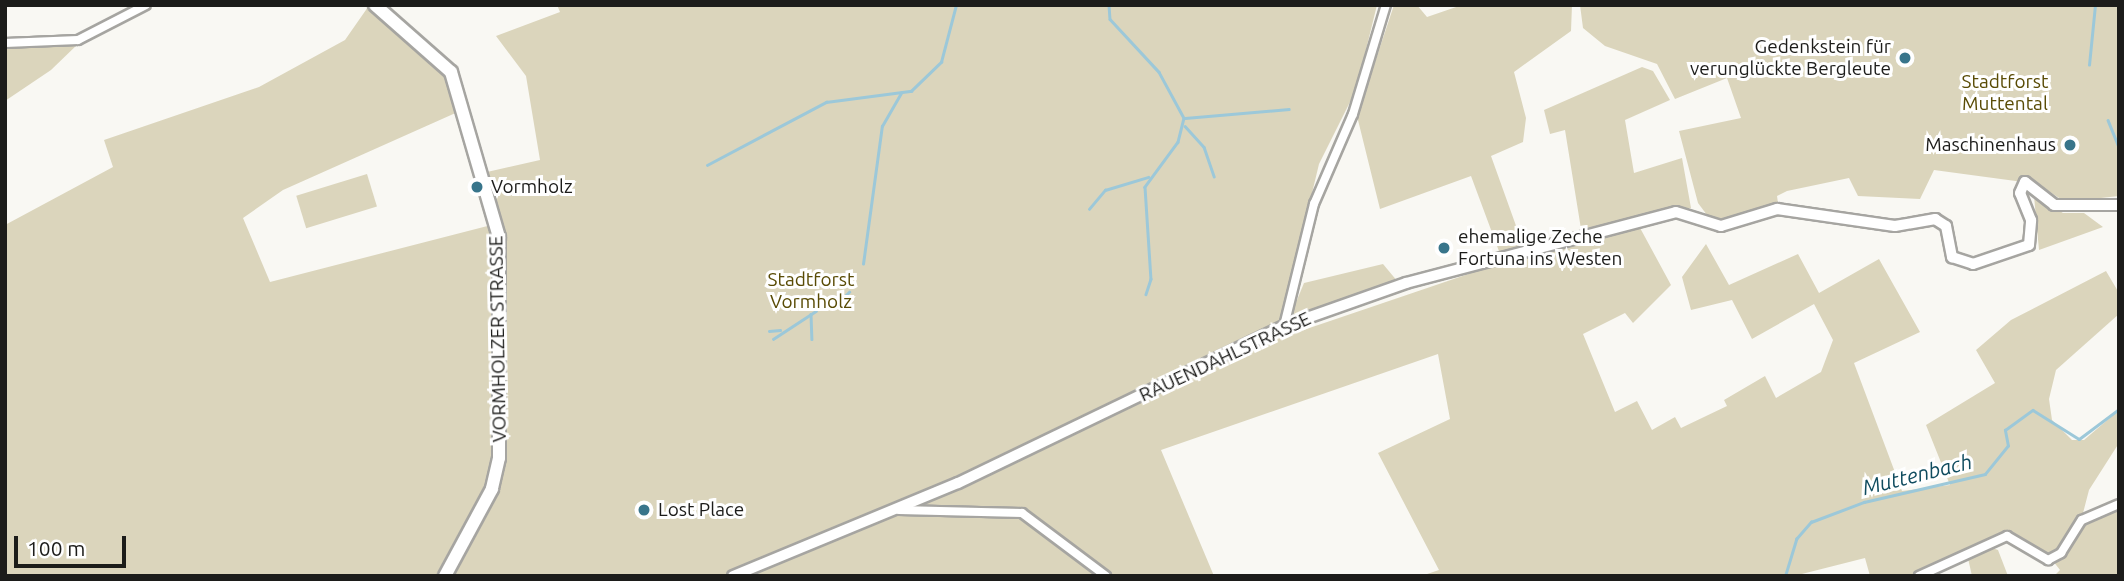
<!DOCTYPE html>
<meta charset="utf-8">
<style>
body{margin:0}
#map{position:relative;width:2124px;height:581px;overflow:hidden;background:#f9f8f3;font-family:Ubuntu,sans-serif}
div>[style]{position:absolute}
.green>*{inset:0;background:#dbd5bc;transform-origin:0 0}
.stream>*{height:2.5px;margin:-1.25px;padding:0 1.25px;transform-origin:1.25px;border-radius:1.25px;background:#9cc8d9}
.roads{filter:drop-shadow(2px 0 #a6a5a1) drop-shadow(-2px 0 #a6a5a1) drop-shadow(0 2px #a6a5a1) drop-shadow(0 -2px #a6a5a1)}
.minor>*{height:8px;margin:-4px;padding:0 4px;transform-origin:4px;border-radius:4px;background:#fff}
.tertiary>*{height:10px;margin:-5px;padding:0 5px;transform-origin:5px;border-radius:5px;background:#fff}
.secondary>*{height:12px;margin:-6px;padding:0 6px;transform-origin:6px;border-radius:6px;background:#fff}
.dots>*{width:19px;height:19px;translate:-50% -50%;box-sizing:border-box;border:4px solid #fff;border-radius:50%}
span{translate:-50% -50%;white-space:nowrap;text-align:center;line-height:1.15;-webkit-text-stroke:6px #fff;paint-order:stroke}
.poi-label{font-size:19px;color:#1c1c1a}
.right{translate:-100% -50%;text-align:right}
.left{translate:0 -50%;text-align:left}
.park-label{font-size:19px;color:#594b05}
.street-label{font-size:19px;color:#1c1c1a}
.water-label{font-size:21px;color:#104c5f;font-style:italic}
.frame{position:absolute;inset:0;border:7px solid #1c1c1a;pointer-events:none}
.scale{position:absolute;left:14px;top:536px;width:112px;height:32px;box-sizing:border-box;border:4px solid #1c1c1a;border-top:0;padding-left:9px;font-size:21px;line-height:24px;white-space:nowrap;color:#1c1c1a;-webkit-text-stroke:5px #fff;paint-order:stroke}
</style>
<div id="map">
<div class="green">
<div style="clip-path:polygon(557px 5px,1377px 5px,1356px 90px,1319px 164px,1277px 339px,1492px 266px,1639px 226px,1671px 285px,1633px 323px,1625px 313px,1583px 334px,1615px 412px,1637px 401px,1652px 430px,1675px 417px,1681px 428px,1727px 406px,1724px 400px,1765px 376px,1776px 398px,1821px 372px,1833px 340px,1814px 304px,1752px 339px,1732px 300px,1691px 310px,1682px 277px,1706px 244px,1729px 285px,1798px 254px,1819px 293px,1879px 259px,1920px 332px,1854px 363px,1902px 491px,1950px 485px,1926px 425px,1995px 383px,1976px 350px,2011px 320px,2106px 271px,2119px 293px,2119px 314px,2056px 370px,2049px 399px,2052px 420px,2072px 440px,2084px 440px,2119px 410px,2119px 443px,2089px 490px,2082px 517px,2056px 553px,2045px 555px,2010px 533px,1914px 576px,1870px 576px,1865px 558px,1794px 576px,1421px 576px,1439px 570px,1378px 453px,1450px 419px,1438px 354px,1161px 450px,1214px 576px,5px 576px,5px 225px,113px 167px,104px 140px,259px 87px,345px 40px,368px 7px,439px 61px,460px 111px,283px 190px,243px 218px,270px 282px,503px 222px,487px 172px,540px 160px,526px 76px,496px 36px,560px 12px)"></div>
<div style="clip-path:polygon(1394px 5px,1417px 5px,1427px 17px,1462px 5px,1572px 5px,1571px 31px,1514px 72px,1526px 118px,1523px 142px,1491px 156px,1524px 248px,1500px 254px,1471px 176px,1380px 209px,1357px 116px)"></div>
<div style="clip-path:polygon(1580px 5px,2119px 5px,2119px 196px,2065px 202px,2028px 177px,2023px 182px,1934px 170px,1920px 199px,1858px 196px,1849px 178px,1787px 191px,1777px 196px,1778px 203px,1737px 217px,1710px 219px,1698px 203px,1679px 131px,1741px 118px,1727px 78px,1675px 99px,1657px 64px,1605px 46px,1583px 28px)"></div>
<div style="clip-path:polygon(80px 42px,51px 70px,5px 101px,5px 45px)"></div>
<div style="clip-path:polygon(1642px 67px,1653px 71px,1670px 100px,1625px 120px,1634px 173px,1682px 158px,1691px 208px,1581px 229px,1565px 130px,1550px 134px,1544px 110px)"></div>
<div style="left:367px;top:174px;width:34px;height:74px;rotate:73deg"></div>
<div style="clip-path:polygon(2034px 196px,2063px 213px,2084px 213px,2103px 227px,2039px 250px)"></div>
<div style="clip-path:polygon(1383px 264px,1398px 282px,1290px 317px,1304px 283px)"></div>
<div style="clip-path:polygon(2119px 508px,2119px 576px,2054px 576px,2060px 570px,2053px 561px,2086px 523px)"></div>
<div style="clip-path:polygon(1987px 546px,1998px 550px,2008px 576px,1972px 576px,1967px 554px)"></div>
</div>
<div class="stream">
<div style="left:1109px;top:5px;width:14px;rotate:86deg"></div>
<div style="left:1110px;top:19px;width:72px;rotate:47.2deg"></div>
<div style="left:1159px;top:72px;width:52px;rotate:61.5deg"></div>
<div style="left:1184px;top:118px;width:25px;rotate:104deg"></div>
<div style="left:1178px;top:142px;width:56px;rotate:126.3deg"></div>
<div style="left:1145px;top:187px;width:92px;rotate:86.3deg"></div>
<div style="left:1151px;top:279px;width:16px;rotate:108deg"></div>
<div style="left:2089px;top:65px;width:60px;rotate:-84.3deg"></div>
<div style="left:1185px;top:118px;width:104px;rotate:-4.9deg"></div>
<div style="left:2108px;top:120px;width:29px;rotate:68deg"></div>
<div style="left:1185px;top:126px;width:28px;rotate:48deg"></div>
<div style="left:1204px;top:147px;width:31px;rotate:71deg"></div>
<div style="left:707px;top:165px;width:135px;rotate:-27.9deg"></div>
<div style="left:826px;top:102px;width:86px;rotate:-7.4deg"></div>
<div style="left:911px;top:91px;width:42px;rotate:-44deg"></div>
<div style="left:941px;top:62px;width:59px;rotate:-75.3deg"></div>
<div style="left:1089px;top:209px;width:25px;rotate:-50deg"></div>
<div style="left:1105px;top:190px;width:45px;rotate:-16.8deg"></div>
<div style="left:863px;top:264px;width:139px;rotate:-82.2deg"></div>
<div style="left:882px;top:126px;width:38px;rotate:-60deg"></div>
<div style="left:837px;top:304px;width:17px;rotate:-45deg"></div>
<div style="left:811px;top:314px;width:25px;rotate:88deg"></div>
<div style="left:769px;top:331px;width:11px;rotate:-5deg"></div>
<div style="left:773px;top:339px;width:51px;rotate:-33.1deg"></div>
<div style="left:1785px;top:576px;width:39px;rotate:-73deg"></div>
<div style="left:1796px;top:539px;width:23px;rotate:-49deg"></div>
<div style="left:1811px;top:522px;width:57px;rotate:-20.7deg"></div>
<div style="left:1864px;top:502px;width:124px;rotate:-13deg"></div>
<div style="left:1985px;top:474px;width:36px;rotate:-51deg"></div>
<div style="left:2008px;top:446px;width:16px;rotate:-101deg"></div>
<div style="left:2005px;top:430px;width:34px;rotate:-36deg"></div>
<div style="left:2033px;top:410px;width:54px;rotate:32.2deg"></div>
<div style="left:2079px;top:439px;width:50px;rotate:-36.9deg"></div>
</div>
<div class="roads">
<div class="minor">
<div style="left:5px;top:43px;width:73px;rotate:-2.4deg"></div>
<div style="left:78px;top:40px;width:76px;rotate:-27.2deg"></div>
<div style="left:1284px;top:326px;width:126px;rotate:-76.2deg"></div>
<div style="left:1314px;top:204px;width:98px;rotate:-66.6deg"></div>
<div style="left:1353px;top:114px;width:114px;rotate:-73.2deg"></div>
<div style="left:899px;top:510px;width:123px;rotate:1.4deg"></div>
<div style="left:1022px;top:513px;width:105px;rotate:36.9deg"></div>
<div style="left:1919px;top:576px;width:97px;rotate:-24.4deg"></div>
<div style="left:2007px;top:536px;width:48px;rotate:30.3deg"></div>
<div style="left:2048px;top:560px;width:15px;rotate:-28deg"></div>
<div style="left:2061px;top:553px;width:39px;rotate:-58deg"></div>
<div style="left:2082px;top:520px;width:40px;rotate:-23.4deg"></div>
</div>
<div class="tertiary">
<div style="left:733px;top:576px;width:243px;rotate:-22.5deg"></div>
<div style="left:958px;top:483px;width:362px;rotate:-25.7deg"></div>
<div style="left:1284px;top:326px;width:129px;rotate:-19.4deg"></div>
<div style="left:1406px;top:283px;width:279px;rotate:-14.7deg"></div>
<div style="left:1676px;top:212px;width:47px;rotate:17.3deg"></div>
<div style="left:1721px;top:226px;width:59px;rotate:-16.9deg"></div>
<div style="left:1777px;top:209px;width:119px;rotate:8.2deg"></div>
<div style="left:1895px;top:226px;width:41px;rotate:-9.9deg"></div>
<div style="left:1935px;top:219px;width:13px;rotate:32deg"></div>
<div style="left:1946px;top:226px;width:32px;rotate:79deg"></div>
<div style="left:1952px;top:257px;width:22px;rotate:18deg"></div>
<div style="left:1973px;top:264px;width:59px;rotate:-18.7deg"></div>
<div style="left:2029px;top:245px;width:25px;rotate:-85deg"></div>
<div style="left:2031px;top:220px;width:29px;rotate:-112deg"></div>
<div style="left:2020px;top:193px;width:12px;rotate:-66deg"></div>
<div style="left:2025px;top:182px;width:37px;rotate:38deg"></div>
<div style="left:2054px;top:205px;width:65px"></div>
</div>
<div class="secondary">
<div style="left:375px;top:5px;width:101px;rotate:41.4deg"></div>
<div style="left:451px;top:72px;width:172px;rotate:73.8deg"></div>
<div style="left:499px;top:237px;width:221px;rotate:90deg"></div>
<div style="left:499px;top:458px;width:32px;rotate:103deg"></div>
<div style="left:492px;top:489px;width:99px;rotate:118.4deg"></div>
</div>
</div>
<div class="dots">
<div style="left:1905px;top:58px;background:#38758b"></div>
<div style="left:2070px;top:145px;background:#38758b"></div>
<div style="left:477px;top:187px;background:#38758b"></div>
<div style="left:1444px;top:248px;background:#38758b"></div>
<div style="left:644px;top:510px;background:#38758b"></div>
</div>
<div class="poi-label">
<span class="right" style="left:1891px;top:58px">Gedenkstein für<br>verunglückte Bergleute</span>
<span class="right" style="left:2056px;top:145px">Maschinenhaus</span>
<span class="left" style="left:491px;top:187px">Vormholz</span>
<span class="left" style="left:1458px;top:248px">ehemalige Zeche<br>Fortuna ins Westen</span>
<span class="left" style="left:658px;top:510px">Lost Place</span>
</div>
<div class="park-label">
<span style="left:2005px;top:93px">Stadtforst<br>Muttental</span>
<span style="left:811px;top:291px">Stadtforst<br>Vormholz</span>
</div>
<div class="street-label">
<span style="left:498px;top:339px;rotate:-91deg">VORMHOLZER STRASSE</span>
<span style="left:1225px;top:357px;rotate:-25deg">RAUENDAHLSTRASSE</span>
</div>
<div class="water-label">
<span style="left:1917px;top:474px;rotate:-14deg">Muttenbach</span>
</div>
<div class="frame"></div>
<div class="scale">100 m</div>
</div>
